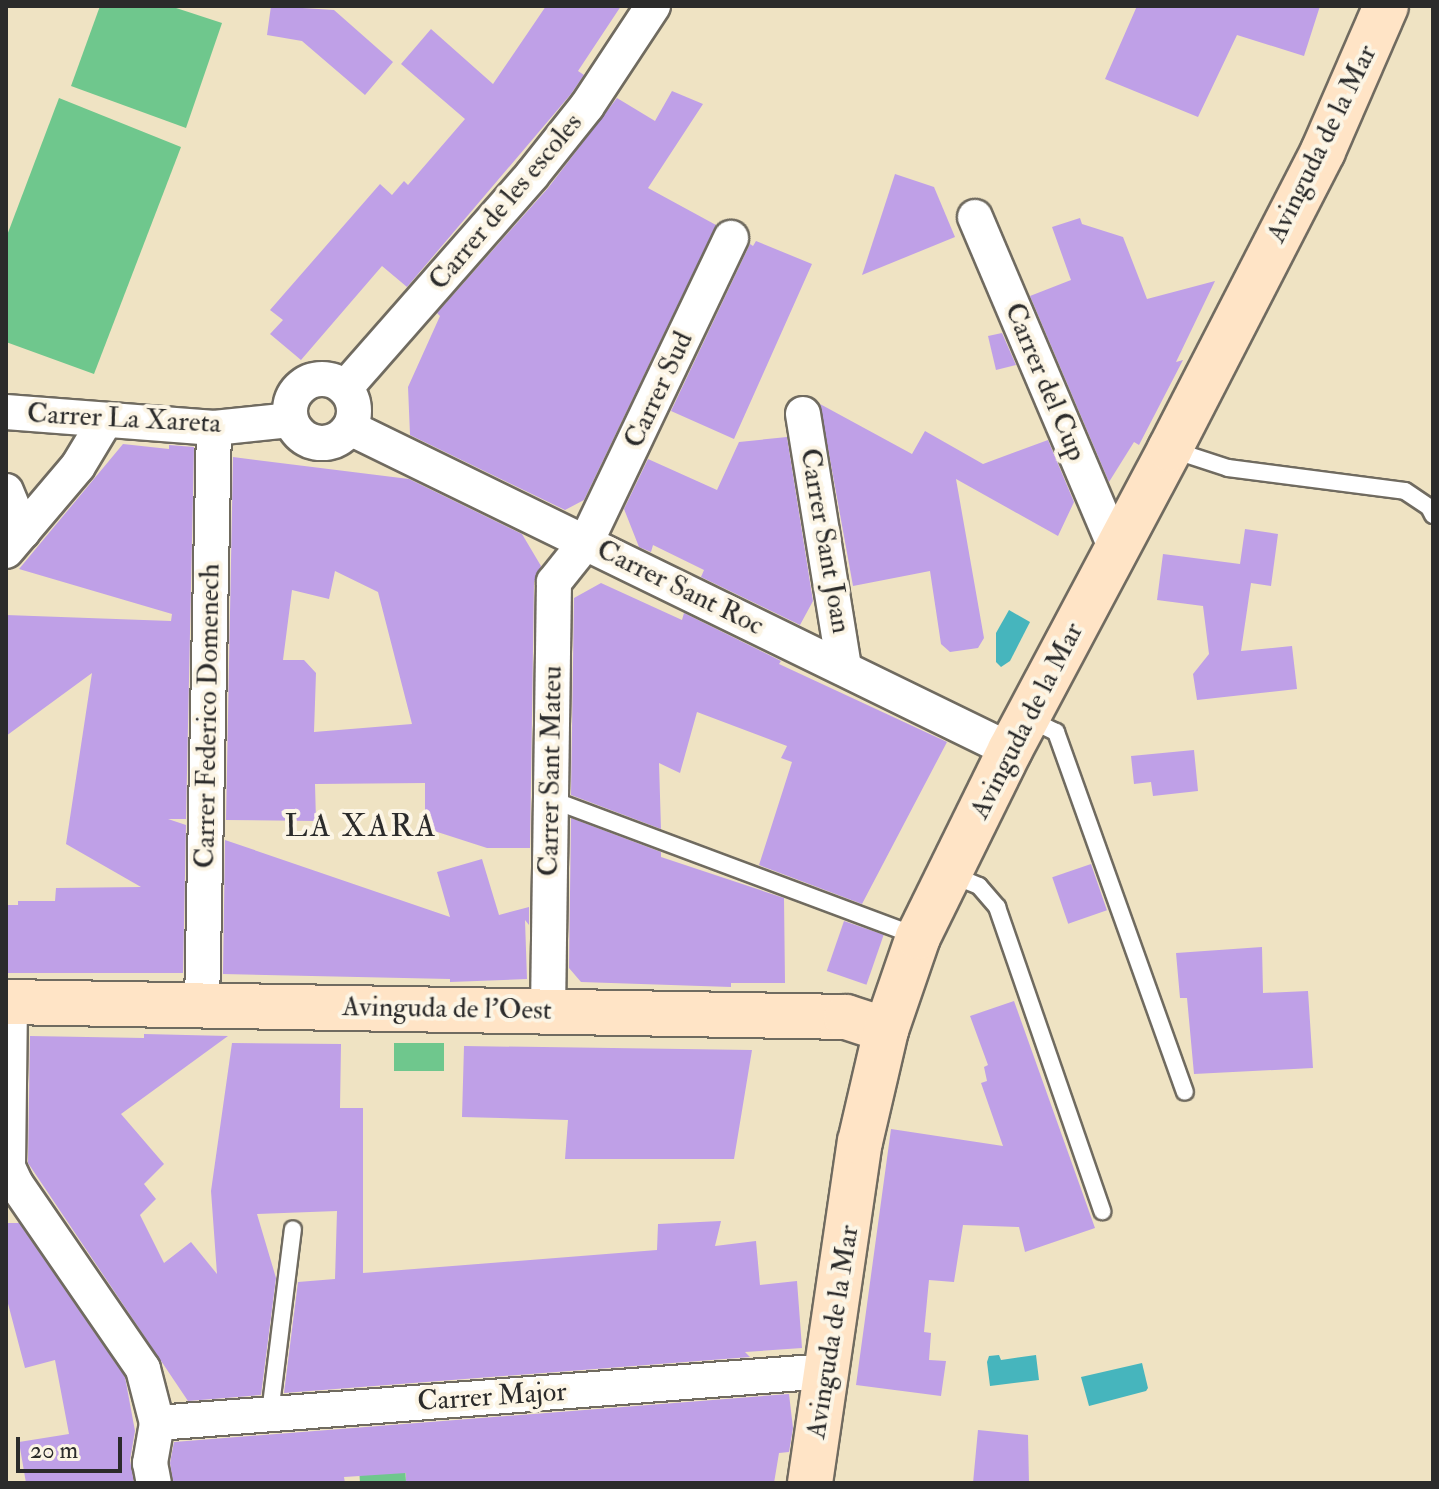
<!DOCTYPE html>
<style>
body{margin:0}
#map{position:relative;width:1439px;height:1489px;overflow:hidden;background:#efe3c3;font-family:"IM FELL Double Pica",serif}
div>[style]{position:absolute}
.green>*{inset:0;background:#6fc78d;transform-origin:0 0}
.water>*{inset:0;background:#46b5bd}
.building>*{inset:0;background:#bfa0e7;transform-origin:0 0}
.roads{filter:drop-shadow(2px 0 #706b60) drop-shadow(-2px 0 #706b60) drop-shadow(0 2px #706b60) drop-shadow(0 -2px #706b60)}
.service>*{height:16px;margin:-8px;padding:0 8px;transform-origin:8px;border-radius:8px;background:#fff}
.minor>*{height:34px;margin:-17px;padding:0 17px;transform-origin:17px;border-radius:17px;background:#fff}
.minor>.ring{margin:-17px;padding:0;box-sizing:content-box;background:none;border:34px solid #fff;border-radius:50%}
.secondary>*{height:44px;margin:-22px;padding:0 22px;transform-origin:22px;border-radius:22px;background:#ffe4c6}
span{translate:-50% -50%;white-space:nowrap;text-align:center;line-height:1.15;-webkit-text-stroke:8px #fcf5e5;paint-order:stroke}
.street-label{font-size:28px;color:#2b2b2b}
.quarter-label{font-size:32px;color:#2b2b2b;letter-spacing:2px}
.frame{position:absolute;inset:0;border:8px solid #2b2b2b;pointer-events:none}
.scale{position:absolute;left:16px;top:1437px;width:106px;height:36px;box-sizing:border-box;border:4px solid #2b2b2b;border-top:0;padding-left:10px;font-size:24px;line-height:28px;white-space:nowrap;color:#2b2b2b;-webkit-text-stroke:6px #fcf5e5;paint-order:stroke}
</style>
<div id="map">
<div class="green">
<div style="clip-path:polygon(100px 6px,170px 6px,222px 23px,186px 128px,71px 86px)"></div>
<div style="clip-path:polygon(59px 98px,181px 147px,94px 374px,6px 342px,6px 238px)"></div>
<div style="left:394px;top:1043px;width:50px;height:28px"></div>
<div style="clip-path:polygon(405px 1463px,406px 1483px,360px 1483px,359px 1467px)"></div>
</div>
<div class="water">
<div style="clip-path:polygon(1009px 610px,1030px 622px,1010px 661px,1001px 667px,996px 662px,996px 633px)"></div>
<div style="clip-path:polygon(999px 1355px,1001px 1360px,1036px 1355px,1039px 1380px,990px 1386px,987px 1362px,989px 1356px)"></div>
<div style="clip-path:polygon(1142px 1363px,1148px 1388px,1146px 1391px,1089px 1406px,1081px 1377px)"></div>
</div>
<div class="building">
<div style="clip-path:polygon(271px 6px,334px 10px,393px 62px,365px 95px,302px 41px,267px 35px)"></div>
<div style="clip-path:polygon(546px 6px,621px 6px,578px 71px,584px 75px,571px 94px,407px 287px,382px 266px,301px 360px,270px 334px,283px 320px,270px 310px,380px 184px,392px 195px,404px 181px,408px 185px,465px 119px,401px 64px,431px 29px,493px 84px)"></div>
<div style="clip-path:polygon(1137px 6px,1320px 6px,1304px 56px,1237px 35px,1198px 117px,1105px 79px)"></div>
<div style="clip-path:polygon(672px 91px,703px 104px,648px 188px,716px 225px,584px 500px,565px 510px,410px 435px,408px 387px,440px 316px,437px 313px,548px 188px,617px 98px,655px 121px)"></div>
<div style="clip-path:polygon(895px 174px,934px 187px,955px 237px,862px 275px)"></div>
<div style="clip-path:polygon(1080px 218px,1082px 224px,1123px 237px,1147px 299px,1215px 281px,1176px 362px,1183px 360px,1139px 445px,1134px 442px,1109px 482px,1030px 296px,1071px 280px,1052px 227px)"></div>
<div style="clip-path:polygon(756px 241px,812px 264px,734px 439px,671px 411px,750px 244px,753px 246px)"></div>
<div style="clip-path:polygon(1002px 333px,1016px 365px,996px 370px,988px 336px)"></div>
<div style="clip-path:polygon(820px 404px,912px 454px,925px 431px,983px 464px,1048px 440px,1074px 502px,1058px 536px,956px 479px,984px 638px,978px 648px,950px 652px,941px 644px,930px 571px,853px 586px)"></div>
<div style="clip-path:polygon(787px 437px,813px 601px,800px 625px,701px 577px,704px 570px,653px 545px,651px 552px,639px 547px,624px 509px,648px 459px,717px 490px,739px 442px)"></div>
<div style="clip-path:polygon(123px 444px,169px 449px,169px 445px,194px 447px,186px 819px,168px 819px,186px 825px,183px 973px,6px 973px,6px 905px,18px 905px,18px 901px,55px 901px,56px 888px,141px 887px,66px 844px,92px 673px,6px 736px,6px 615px,171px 621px,172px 614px,19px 569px)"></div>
<div style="clip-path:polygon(evenodd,233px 457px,409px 479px,522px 534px,541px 566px,534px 582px,530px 848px,487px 848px,425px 828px,425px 783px,315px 784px,316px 821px,226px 820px,233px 457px,335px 571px,378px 592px,412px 724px,314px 732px,316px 673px,304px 660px,283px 660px,292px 590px,329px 599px,335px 571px)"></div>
<div style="clip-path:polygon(1245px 529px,1278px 534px,1271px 586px,1251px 583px,1241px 651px,1292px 646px,1297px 689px,1197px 700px,1193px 674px,1209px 654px,1203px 606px,1157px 600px,1163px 554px,1240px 564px)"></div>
<div style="clip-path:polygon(601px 583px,682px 620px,684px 613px,781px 661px,779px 664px,947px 742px,862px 904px,759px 865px,792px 762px,781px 758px,787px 746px,697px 712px,680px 773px,659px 763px,661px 829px,571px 795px,574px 598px)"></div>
<div style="clip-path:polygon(1194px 750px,1198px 791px,1153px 796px,1151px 782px,1134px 784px,1131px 756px)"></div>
<div style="clip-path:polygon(571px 818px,661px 852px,661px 857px,784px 898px,785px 983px,731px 983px,731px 987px,581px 982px,569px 968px)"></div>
<div style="clip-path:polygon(225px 840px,450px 917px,437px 872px,482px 859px,499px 915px,529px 907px,529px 925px,525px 920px,527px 979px,450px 982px,450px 979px,223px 974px)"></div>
<div style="left:1091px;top:864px;width:49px;height:41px;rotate:71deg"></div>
<div style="left:844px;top:921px;width:42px;height:53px;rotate:19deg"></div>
<div style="clip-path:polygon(1262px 947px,1263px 993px,1308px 991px,1313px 1068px,1194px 1074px,1187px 998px,1180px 998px,1176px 953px)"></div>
<div style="clip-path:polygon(1014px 1001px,1095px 1228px,1025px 1252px,1019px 1227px,963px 1225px,954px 1282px,929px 1280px,924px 1332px,931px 1333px,929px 1360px,946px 1361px,941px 1396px,856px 1385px,891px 1129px,1003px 1146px,981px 1083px,987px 1081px,984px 1067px,988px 1065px,970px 1016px)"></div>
<div style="clip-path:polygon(144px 1034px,228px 1036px,121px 1114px,164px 1164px,144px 1184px,156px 1199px,140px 1215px,164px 1263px,191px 1242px,217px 1274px,211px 1191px,232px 1043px,341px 1044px,340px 1108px,363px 1108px,363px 1273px,657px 1250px,658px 1224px,721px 1221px,715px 1246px,756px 1241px,760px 1285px,797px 1281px,802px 1348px,745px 1352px,750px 1357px,284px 1393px,298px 1282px,335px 1279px,337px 1211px,257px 1214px,276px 1278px,261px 1395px,188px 1401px,28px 1163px,30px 1036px,144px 1038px)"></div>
<div style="clip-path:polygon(464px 1046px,752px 1050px,734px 1159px,565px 1159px,568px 1120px,462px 1117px)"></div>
<div style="clip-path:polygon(6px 1223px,19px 1223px,125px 1377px,135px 1431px,130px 1460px,134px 1483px,26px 1483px,19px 1442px,69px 1434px,55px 1360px,25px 1368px,6px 1296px)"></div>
<div style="clip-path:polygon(789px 1394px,793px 1428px,789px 1452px,779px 1453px,774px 1483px,406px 1483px,406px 1473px,344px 1477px,345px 1483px,173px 1483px,170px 1463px,174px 1442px)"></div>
<div style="clip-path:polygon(978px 1430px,1028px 1435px,1029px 1483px,973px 1483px)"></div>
</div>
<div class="roads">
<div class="service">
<div style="left:1173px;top:450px;width:58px;rotate:18.1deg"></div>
<div style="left:1228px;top:468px;width:178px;rotate:7.4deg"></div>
<div style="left:1405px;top:491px;width:29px;rotate:34deg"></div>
<div style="left:1429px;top:507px;width:9px;rotate:63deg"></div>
<div style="left:1027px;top:718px;width:32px;rotate:26deg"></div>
<div style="left:1056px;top:732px;width:382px;rotate:70.3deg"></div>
<div style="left:550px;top:799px;width:392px;rotate:20.5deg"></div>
<div style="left:952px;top:875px;width:29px;rotate:22deg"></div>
<div style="left:979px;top:886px;width:28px;rotate:49deg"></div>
<div style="left:997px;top:907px;width:322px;rotate:70.9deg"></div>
<div style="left:270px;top:1413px;width:185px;rotate:-82.9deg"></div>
</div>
<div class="minor">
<div style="left:975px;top:217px;width:358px;rotate:67deg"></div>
<div class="ring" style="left:290px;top:379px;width:30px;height:30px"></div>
<div style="left:345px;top:388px;width:283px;rotate:-48.7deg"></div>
<div style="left:532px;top:175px;width:88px;rotate:-51.4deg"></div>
<div style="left:587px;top:106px;width:120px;rotate:-56.6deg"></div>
<div style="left:6px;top:412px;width:209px;rotate:4.4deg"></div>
<div style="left:214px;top:428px;width:76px;rotate:-6deg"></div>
<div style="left:803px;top:414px;width:257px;rotate:80.8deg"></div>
<div style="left:350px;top:428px;width:734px;rotate:26.01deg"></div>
<div style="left:6px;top:491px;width:44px;rotate:67.5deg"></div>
<div style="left:6px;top:551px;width:111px;rotate:-49.7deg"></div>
<div style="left:78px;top:466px;width:52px;rotate:-59deg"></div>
<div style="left:10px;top:1002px;width:165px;rotate:90.7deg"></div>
<div style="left:8px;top:1167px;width:19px;rotate:65deg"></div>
<div style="left:16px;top:1184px;width:224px;rotate:55.5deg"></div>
<div style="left:143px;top:1369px;width:56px;rotate:75.5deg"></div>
<div style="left:157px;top:1423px;width:41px;rotate:99.9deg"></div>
<div style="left:150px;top:1463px;width:20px;rotate:79deg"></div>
<div style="left:202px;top:1004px;width:576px;rotate:-88.81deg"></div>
<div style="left:548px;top:1011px;width:429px;rotate:-89.2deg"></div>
<div style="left:554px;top:582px;width:51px;rotate:-51.3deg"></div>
<div style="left:586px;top:542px;width:337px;rotate:-64.5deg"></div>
<div style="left:157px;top:1423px;width:671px;rotate:-4.44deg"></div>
</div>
<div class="secondary">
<div style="left:6px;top:1002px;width:840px;rotate:1.02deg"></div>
<div style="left:846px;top:1017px;width:42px;rotate:18deg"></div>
<div style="left:810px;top:1483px;width:345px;rotate:-81.7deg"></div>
<div style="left:860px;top:1142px;width:115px;rotate:-76.9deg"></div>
<div style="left:886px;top:1030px;width:98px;rotate:-71deg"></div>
<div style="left:918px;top:937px;width:208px;rotate:-63.8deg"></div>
<div style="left:1010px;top:750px;width:341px;rotate:-62deg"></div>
<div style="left:1170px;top:449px;width:335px;rotate:-62.8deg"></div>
<div style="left:1323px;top:151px;width:158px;rotate:-66.5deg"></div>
</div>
</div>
<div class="street-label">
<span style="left:1322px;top:144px;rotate:-64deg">Avinguda de la Mar</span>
<span style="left:506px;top:202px;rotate:-50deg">Carrer de les escoles</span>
<span style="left:1045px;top:382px;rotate:67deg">Carrer del Cup</span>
<span style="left:659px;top:390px;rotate:-65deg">Carrer Sud</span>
<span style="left:124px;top:419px;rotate:3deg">Carrer La Xareta</span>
<span style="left:825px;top:541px;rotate:80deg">Carrer Sant Joan</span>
<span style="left:680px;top:588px;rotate:26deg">Carrer Sant Roc</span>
<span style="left:208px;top:716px;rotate:-89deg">Carrer Federico Domenech</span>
<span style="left:1027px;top:721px;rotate:-63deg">Avinguda de la Mar</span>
<span style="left:551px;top:771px;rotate:-89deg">Carrer Sant Mateu</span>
<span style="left:447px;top:1009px;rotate:1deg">Avinguda de l'Oest</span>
<span style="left:833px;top:1332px;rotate:-81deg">Avinguda de la Mar</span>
<span style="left:492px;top:1397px;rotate:-4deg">Carrer Major</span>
</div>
<div class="quarter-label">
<span style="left:361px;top:826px">LA XARA</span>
</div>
<div class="frame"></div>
<div class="scale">20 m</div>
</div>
